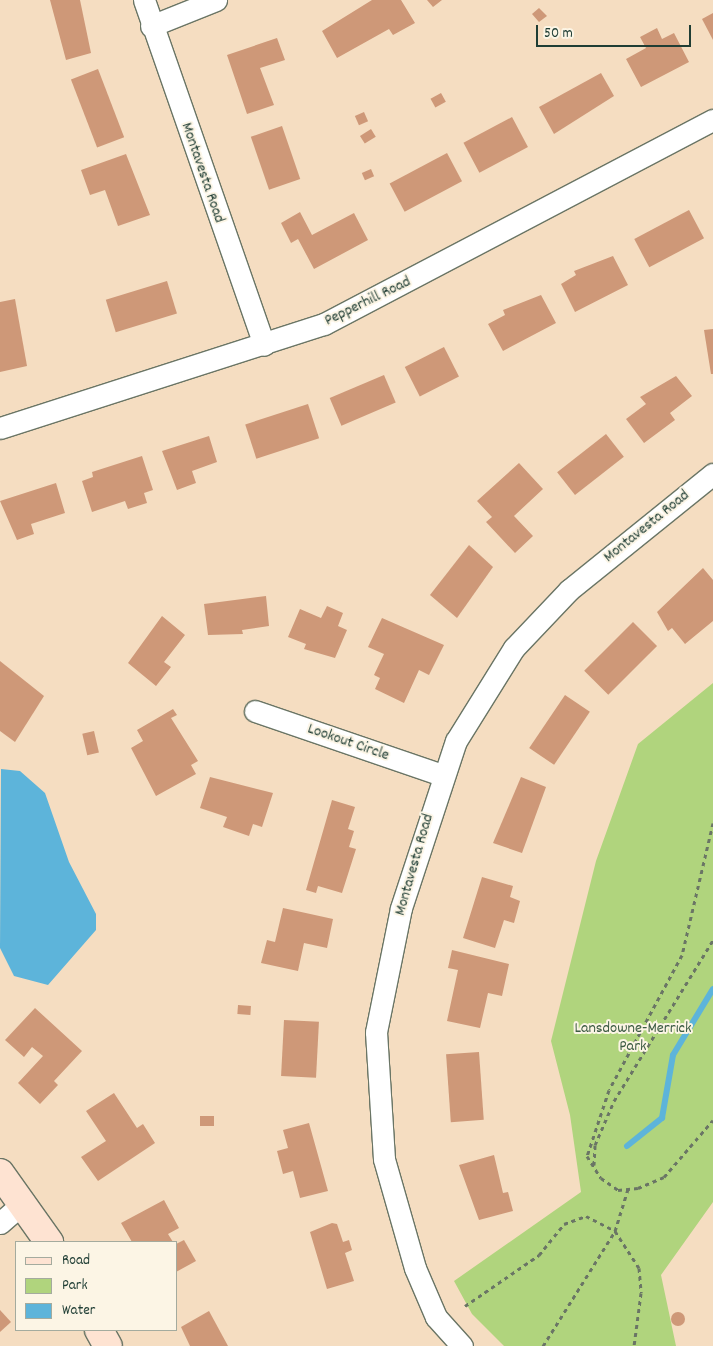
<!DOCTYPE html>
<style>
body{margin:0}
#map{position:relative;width:713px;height:1346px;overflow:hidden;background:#f5ddc1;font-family:Dekko,sans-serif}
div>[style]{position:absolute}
.green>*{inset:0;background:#b0d47d}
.water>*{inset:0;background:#5db4da}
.stream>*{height:6px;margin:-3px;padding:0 3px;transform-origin:3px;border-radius:3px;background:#5db4da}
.building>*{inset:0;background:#ce9878;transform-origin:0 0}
.round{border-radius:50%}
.path>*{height:3px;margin-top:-1.5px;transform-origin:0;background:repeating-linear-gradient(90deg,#6a7565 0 4px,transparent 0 8px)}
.roads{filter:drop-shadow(1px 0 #6a7565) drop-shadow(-1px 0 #6a7565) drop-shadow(0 1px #6a7565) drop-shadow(0 -1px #6a7565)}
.street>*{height:21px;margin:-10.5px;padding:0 10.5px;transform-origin:10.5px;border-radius:10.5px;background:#fff}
.secondary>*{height:28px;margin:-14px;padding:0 14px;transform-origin:14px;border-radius:14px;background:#fee3d2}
span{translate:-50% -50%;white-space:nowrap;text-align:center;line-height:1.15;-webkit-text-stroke:4px #fcf5e5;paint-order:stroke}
.street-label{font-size:16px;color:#1f3d34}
.park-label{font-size:16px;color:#3c5b43}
.legend{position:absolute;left:15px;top:1241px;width:162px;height:90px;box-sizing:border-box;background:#fcf5e5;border:1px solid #a4ab9e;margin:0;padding:6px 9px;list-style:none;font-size:15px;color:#1f3d34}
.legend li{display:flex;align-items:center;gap:10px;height:25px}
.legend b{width:25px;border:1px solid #a4ab9e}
.scale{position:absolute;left:536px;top:25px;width:155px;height:22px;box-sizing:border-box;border:2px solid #1f3d34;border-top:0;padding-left:6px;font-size:15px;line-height:18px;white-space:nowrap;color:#1f3d34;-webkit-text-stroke:4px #fcf5e5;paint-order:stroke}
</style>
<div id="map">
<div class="green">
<div style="clip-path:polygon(713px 683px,713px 1202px,661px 1275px,676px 1346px,504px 1346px,472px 1314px,454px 1281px,581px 1192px,570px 1115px,551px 1041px,596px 861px,638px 744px)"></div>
</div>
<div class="water">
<div style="clip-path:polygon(1px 769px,20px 771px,45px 793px,69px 862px,96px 914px,96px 930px,48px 985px,14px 976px,0 948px)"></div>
</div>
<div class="stream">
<div style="left:627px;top:1146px;width:45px;rotate:-38.7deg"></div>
<div style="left:662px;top:1118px;width:64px;rotate:-80.1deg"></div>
<div style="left:673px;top:1055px;width:77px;rotate:-58.8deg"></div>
</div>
<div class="building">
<div style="clip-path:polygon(50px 0,80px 0,91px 53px,66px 60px)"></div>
<div style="clip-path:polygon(372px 0,401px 0,415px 23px,393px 35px,389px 29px,337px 58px,322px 31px)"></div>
<div style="clip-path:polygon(427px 0,442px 0,433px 7px)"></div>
<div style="clip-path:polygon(539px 8px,547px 16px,539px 22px,532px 14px)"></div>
<div style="clip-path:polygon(713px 13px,713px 40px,702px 19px)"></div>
<div style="clip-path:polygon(657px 28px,662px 39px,674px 33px,689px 62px,641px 87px,626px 59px,646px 48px,640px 37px)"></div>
<div style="clip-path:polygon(277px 38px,285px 60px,260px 68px,274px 105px,247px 114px,227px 55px)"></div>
<div style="left:98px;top:69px;width:73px;height:29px;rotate:69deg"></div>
<div style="clip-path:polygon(601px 73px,614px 96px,554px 134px,539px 107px)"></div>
<div style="left:441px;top:93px;width:10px;height:12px;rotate:61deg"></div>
<div style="left:364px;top:112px;width:10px;height:10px;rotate:66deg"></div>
<div style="left:512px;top:117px;width:34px;height:55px;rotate:62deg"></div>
<div style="left:282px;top:126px;width:56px;height:33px;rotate:71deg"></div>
<div style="left:371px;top:129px;width:9px;height:13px;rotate:58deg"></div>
<div style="left:447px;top:153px;width:32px;height:65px;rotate:62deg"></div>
<div style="clip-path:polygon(126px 154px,150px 215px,118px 226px,105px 190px,90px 195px,81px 170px)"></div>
<div style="left:371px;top:169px;width:8px;height:10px;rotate:67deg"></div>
<div style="left:689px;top:210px;width:32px;height:62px;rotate:62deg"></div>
<div style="clip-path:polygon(300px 212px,312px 235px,354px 213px,368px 240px,314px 269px,298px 239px,291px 243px,281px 223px)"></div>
<div style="clip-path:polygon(613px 256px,628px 285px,575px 312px,561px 284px,576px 275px,574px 271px)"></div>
<div style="left:167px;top:281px;width:34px;height:64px;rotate:73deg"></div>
<div style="clip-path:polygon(541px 295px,556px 323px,503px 351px,488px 324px,505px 315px,503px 310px)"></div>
<div style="clip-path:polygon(15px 299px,27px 366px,0 372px,0 302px)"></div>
<div style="clip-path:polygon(713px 329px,713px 374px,711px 374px,704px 330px)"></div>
<div style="left:444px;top:347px;width:33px;height:44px;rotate:63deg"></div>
<div style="left:384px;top:375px;width:30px;height:59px;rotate:67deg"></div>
<div style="clip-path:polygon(676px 376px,692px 396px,670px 413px,675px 420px,644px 443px,626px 419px,646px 404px,640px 397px)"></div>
<div style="left:308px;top:404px;width:36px;height:66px;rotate:72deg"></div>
<div style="left:606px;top:434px;width:29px;height:62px;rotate:52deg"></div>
<div style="clip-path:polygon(209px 436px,217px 462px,192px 471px,196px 483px,177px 490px,162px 451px)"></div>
<div style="clip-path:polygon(142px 456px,153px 490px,144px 493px,147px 503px,128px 509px,125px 501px,92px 512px,82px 481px,93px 477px,92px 472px)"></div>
<div style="clip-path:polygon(519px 463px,543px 489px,514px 516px,533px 536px,515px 553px,486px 522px,492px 517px,477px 501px)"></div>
<div style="clip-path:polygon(56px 483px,65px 513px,31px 524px,34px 534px,17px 540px,0 501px)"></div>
<div style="clip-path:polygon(469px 545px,493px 567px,457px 618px,430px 595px)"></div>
<div style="clip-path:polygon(703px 568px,713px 580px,713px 621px,685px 644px,672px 628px,668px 631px,657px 612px)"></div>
<div style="clip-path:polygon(266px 596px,269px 626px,242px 630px,243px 634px,208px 635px,204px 604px)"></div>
<div style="clip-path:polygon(327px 606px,343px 613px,338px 626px,347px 630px,335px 658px,304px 649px,306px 644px,288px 637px,300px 609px,321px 618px)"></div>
<div style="clip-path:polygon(162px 616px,185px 635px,164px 662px,171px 667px,156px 686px,128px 663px)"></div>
<div style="clip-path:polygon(382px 618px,444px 645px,429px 675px,419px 670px,404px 703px,375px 689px,380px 678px,374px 675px,384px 654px,368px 647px)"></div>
<div style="left:633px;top:622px;width:34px;height:69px;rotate:45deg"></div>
<div style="clip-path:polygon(0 661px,44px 696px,15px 742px,0 731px)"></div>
<div style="left:565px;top:695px;width:30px;height:64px;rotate:34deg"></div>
<div style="clip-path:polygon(173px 709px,177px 715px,171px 718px,198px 761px,191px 765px,196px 774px,156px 796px,131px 748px,143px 741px,137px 730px)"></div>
<div style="left:94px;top:731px;width:22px;height:12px;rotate:77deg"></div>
<div style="clip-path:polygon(210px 777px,273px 793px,262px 827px,253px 824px,249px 836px,223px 827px,227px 817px,200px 808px)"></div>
<div style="clip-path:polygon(521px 777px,546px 787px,522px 853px,493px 843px)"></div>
<div style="clip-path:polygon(332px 800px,355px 807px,348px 829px,354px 831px,349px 847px,356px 849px,342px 893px,318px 886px,316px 893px,306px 890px)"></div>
<div style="clip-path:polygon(482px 877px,513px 886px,510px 897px,520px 901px,514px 923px,504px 920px,495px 948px,463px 938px)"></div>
<div style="clip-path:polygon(283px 908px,333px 919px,327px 948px,304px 943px,298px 971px,261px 963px,267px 940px,275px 942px)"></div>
<div style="clip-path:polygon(452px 950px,509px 964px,502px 996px,488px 993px,480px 1028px,447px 1021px,458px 970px,448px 968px)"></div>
<div style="left:238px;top:1005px;width:13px;height:9px;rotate:4deg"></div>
<div style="clip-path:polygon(35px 1008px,82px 1051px,54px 1081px,58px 1085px,40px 1104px,18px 1083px,43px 1056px,32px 1047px,24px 1057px,5px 1040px)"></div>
<div style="left:284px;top:1020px;width:35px;height:56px;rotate:3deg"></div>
<div style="left:479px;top:1052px;width:68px;height:33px;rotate:86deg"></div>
<div style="clip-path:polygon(114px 1093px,137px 1128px,143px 1124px,155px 1143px,98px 1181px,81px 1157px,106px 1141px,86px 1111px)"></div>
<div style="left:200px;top:1116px;width:14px;height:10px"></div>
<div style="clip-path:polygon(309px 1123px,328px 1191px,300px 1198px,293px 1171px,283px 1174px,277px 1151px,288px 1148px,283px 1130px)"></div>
<div style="clip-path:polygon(494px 1155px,503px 1193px,508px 1192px,513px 1211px,479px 1220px,459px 1165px)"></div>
<div style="clip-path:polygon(164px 1200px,179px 1228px,168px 1234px,173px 1242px,132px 1242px,121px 1223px)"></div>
<div style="clip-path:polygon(332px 1223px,337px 1224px,343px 1242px,349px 1240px,352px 1250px,345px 1253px,354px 1281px,327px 1289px,310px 1232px)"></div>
<div style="clip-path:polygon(184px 1240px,196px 1261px,176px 1272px,176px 1244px)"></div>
<div style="clip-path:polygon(0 1310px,11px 1322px,0 1332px)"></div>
<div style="clip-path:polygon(209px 1311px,228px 1346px,190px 1346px,181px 1327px)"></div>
<div class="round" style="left:671px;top:1312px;width:14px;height:14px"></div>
</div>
<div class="path">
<div style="left:713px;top:823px;width:136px;rotate:103.2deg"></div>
<div style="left:682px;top:955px;width:153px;rotate:118.4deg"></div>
<div style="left:609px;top:1090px;width:70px;rotate:108.4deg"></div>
<div style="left:587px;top:1156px;width:26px;rotate:58deg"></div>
<div style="left:601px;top:1178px;width:21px;rotate:35deg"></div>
<div style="left:618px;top:1190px;width:20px;rotate:-6deg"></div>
<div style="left:638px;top:1188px;width:28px;rotate:-23deg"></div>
<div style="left:664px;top:1177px;width:75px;rotate:-49.3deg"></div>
<div style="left:594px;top:1165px;width:20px;rotate:-87deg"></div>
<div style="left:595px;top:1145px;width:48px;rotate:-66.6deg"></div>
<div style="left:614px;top:1101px;width:189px;rotate:-58.4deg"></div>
<div style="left:465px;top:1306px;width:90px;rotate:-34.6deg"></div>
<div style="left:539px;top:1255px;width:40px;rotate:-51deg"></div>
<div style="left:564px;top:1224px;width:23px;rotate:-20deg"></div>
<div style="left:586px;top:1216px;width:33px;rotate:27deg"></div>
<div style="left:615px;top:1231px;width:44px;rotate:57deg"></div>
<div style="left:639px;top:1268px;width:25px;rotate:85deg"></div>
<div style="left:641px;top:1293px;width:53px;rotate:97.5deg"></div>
<div style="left:543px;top:1346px;width:136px;rotate:-57.9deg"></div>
<div style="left:615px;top:1231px;width:44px;rotate:-72.8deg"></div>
</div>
<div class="roads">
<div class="street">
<div style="left:144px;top:0;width:365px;rotate:70.8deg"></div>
<div style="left:151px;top:26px;width:70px;rotate:-21.8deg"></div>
<div style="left:0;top:428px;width:340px;rotate:-17.8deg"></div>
<div style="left:324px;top:324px;width:439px;rotate:-27.7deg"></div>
<div style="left:255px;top:711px;width:198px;rotate:18.9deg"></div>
<div style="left:0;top:1223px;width:32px;rotate:-41deg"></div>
<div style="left:462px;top:1346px;width:39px;rotate:-132deg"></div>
<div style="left:436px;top:1317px;width:53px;rotate:-113.2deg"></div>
<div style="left:415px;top:1268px;width:113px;rotate:-105.9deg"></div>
<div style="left:384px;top:1159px;width:127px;rotate:-93.6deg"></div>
<div style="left:376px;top:1032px;width:126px;rotate:-78.6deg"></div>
<div style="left:401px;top:908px;width:176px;rotate:-71.8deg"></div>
<div style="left:456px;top:741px;width:110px;rotate:-58.1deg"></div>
<div style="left:514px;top:648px;width:80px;rotate:-46.5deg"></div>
<div style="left:569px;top:590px;width:185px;rotate:-38.9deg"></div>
</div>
<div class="secondary">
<div style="left:0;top:1173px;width:85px;rotate:54.6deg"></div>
<div style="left:99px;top:1330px;width:18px;rotate:61deg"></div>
</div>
</div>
<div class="street-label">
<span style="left:202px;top:173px;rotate:71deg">Montavesta Road</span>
<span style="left:368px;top:302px;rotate:-26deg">Pepperhill Road</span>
<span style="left:647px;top:527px;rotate:-39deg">Montavesta Road</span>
<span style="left:348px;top:743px;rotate:19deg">Lookout Circle</span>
<span style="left:415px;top:865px;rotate:-74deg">Montavesta Road</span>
</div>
<div class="park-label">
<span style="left:633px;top:1038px">Lansdowne-Merrick<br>Park</span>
</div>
<ul class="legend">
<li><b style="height:6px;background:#fee3d2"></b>Road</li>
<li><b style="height:14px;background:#b0d47d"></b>Park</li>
<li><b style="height:14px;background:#5db4da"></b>Water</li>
</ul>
<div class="scale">50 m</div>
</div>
